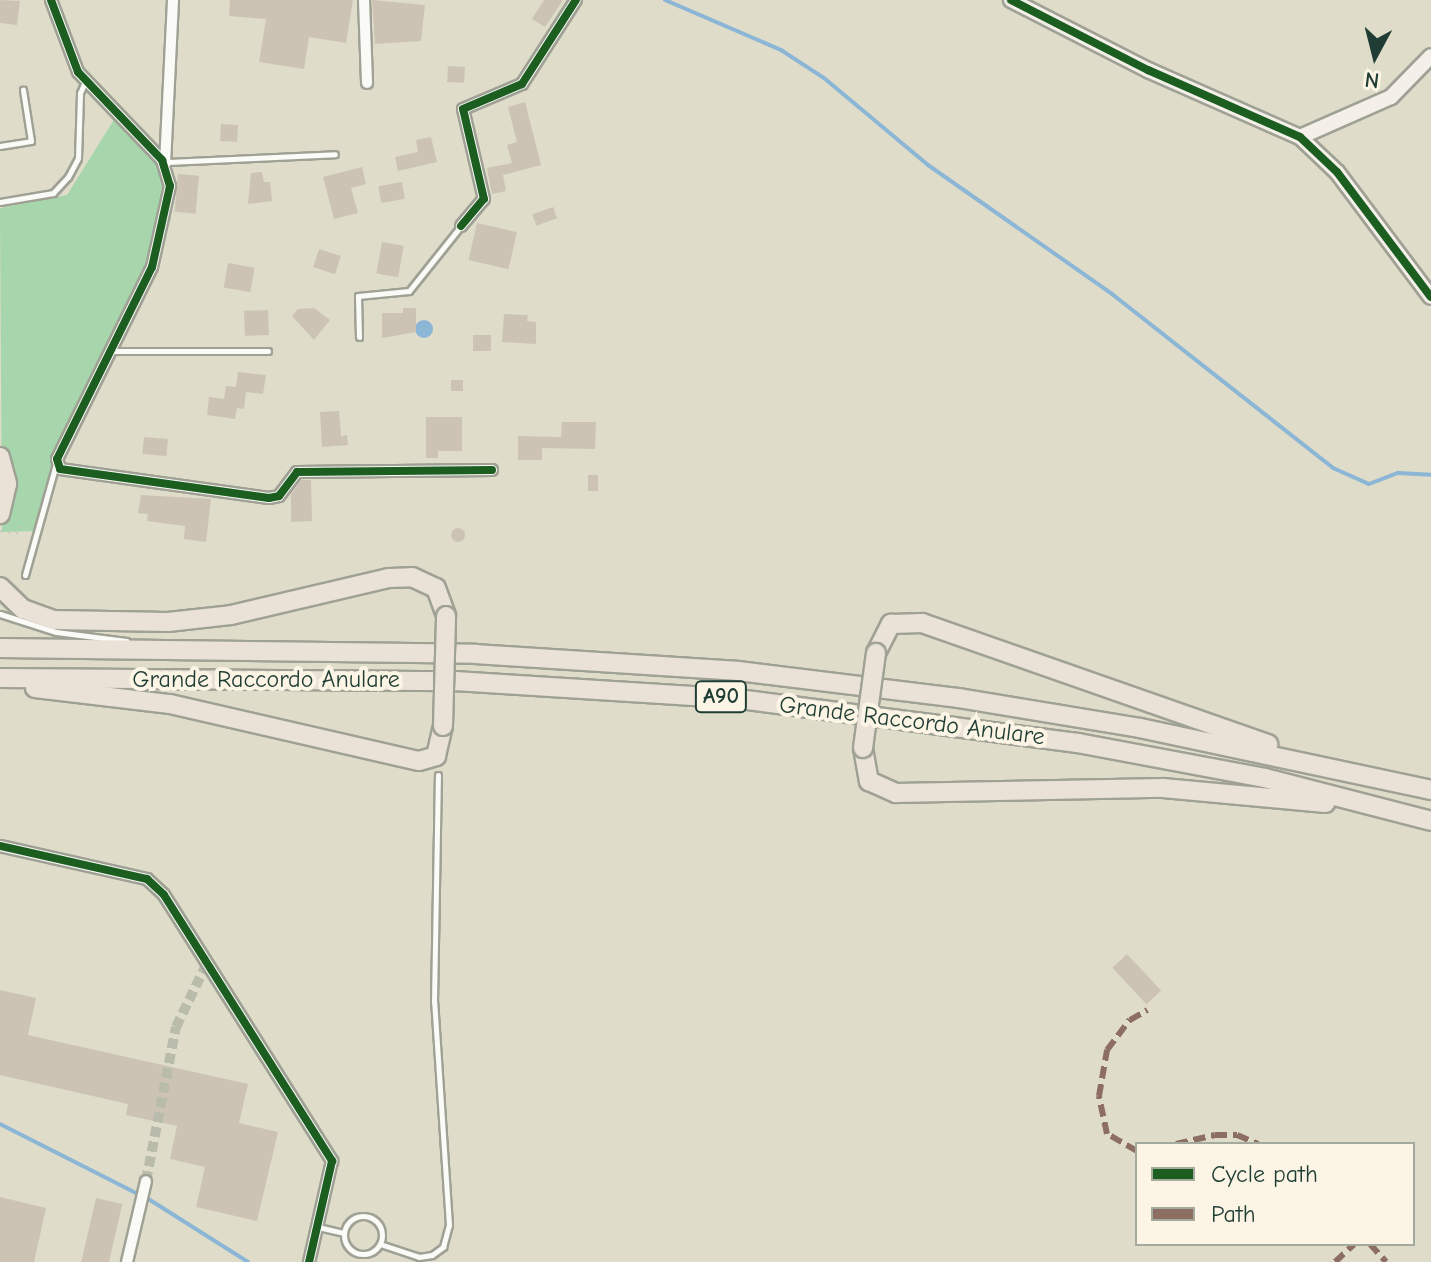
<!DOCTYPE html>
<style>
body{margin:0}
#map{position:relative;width:1431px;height:1262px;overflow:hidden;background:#dfdcc9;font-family:"Comic Neue",sans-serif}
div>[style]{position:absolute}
.green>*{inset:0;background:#a7d5ac}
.water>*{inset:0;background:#8cb6d5}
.round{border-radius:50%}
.stream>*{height:4px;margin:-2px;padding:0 2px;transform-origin:2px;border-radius:2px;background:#8cb6d5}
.building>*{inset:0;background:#ccc3b5;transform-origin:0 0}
.street-tunnel>*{height:10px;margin-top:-5px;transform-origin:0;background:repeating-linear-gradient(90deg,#b9bcab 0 10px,transparent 0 15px)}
.path>*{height:2px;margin-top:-1px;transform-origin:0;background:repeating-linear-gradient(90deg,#c8c9c5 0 2px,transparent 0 8px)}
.roads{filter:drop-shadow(2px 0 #9fa195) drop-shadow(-2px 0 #9fa195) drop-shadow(0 2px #9fa195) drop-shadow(0 -2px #9fa195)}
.lane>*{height:5px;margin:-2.5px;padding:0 2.5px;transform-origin:2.5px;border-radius:2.5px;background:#fafaf7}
.lane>.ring{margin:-2.5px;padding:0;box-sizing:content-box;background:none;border:5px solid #fafaf7;border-radius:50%}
.street>*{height:10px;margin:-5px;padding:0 5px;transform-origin:5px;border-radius:5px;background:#fafaf7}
.secondary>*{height:14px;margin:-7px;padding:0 7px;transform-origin:7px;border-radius:7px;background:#f4f0e9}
.highway>*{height:18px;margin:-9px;padding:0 9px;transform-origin:9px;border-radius:9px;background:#eae2d7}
.bridges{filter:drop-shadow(2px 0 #9fa195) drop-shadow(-2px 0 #9fa195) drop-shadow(0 2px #9fa195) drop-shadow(0 -2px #9fa195)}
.highway-bridge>*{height:18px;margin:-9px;padding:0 9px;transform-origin:9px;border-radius:9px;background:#eae2d7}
.quiet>*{height:6px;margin-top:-3px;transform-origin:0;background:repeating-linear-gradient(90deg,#8d6e63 0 12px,transparent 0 18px)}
.cycleway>*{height:8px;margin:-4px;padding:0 4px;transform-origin:4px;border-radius:4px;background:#1b5e20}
span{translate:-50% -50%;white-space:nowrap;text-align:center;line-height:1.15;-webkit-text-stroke:8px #fcf5e5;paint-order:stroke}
.shield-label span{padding:2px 6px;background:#fcf5e5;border:2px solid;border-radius:6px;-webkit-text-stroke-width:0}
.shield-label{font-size:22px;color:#1f3d34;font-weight:700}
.street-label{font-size:24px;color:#1f3d34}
.legend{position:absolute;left:1135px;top:1142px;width:280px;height:104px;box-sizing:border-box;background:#fcf5e5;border:2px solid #a4ab9e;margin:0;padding:10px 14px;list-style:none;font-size:24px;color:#1f3d34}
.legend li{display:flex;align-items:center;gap:16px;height:40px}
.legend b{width:40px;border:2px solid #a4ab9e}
.north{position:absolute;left:1335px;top:16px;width:80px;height:80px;-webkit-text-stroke:6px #fcf5e5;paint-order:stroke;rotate:187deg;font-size:22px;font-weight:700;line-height:32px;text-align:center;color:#1f3d34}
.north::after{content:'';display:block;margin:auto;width:28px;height:36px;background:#1f3d34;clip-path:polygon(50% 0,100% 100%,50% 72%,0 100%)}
</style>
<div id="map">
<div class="green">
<div style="clip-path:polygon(117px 115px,156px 153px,170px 186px,171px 219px,57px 459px,36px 531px,2px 532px,0 208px,67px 195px)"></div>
</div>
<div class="water">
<div class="round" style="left:415px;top:320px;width:18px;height:18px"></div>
</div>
<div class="stream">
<div style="left:665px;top:0;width:126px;rotate:23.3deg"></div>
<div style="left:781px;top:50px;width:51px;rotate:33.1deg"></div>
<div style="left:824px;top:78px;width:136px;rotate:39.9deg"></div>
<div style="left:928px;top:165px;width:225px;rotate:35deg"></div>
<div style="left:1112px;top:294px;width:281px;rotate:38.2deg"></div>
<div style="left:1333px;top:468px;width:39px;rotate:24deg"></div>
<div style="left:1369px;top:484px;width:31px;rotate:-21deg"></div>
<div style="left:1398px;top:473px;width:33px;rotate:3deg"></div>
<div style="left:0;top:1124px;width:168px;rotate:26.9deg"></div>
<div style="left:150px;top:1200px;width:116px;rotate:32.3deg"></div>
</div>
<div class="building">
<div style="clip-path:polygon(0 0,20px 1px,17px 25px,0 23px)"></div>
<div style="clip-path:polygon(230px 0,353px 0,346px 43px,309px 37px,304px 69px,259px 62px,266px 19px,229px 16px)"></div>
<div style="clip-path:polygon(372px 0,425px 5px,421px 41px,375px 44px)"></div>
<div style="clip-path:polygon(544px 0,563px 0,545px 27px,532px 19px)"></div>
<div style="left:448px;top:66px;width:17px;height:16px;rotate:3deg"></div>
<div style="clip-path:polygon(525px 102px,541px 165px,503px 175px,506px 191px,492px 194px,487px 168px,512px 163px,507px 145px,517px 142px,508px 107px)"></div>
<div style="left:221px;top:124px;width:17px;height:17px;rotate:3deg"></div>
<div style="clip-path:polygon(431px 137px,437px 162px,398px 171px,395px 157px,418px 152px,416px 140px)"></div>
<div style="clip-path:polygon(362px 167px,366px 184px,351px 188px,358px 213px,334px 219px,323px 177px)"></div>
<div style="clip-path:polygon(262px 172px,264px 182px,270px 182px,272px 201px,248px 204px,251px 173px)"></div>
<div style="left:178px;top:174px;width:21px;height:38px;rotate:5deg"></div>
<div style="left:402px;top:182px;width:17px;height:24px;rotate:80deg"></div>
<div style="left:553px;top:207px;width:12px;height:22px;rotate:70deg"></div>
<div style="left:477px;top:223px;width:41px;height:38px;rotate:13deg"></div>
<div style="left:382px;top:242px;width:22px;height:32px;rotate:10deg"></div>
<div style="left:319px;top:249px;width:23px;height:19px;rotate:18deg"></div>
<div style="left:228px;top:263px;width:27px;height:25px;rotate:10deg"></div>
<div style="clip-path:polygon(314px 308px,330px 320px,314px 340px,292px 316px,298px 309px)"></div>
<div style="clip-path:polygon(403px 308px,416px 308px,416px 332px,382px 338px,382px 313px,403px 313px)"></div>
<div style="left:268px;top:310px;width:25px;height:24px;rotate:88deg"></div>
<div style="clip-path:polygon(504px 314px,528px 315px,527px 321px,536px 322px,536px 344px,502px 342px)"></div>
<div style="left:473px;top:335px;width:18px;height:16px"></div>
<div style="clip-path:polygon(238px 372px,266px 375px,263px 394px,246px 392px,244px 409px,237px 408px,235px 419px,207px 415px,209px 397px,224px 399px,226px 386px,236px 387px)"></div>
<div style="left:451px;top:380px;width:12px;height:11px"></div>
<div style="clip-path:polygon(339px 411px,341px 436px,347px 435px,348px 445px,322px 447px,320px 412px)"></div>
<div style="clip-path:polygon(426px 417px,462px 417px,462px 451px,438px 451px,438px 458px,426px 458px)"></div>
<div style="clip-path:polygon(562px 422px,596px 422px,595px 449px,542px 448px,542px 460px,518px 460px,518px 436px,561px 437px)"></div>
<div style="left:144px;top:437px;width:24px;height:17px;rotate:5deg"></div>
<div style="left:588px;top:475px;width:10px;height:16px"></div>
<div style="clip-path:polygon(301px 480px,311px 480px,312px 521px,291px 522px,291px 494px)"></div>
<div style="clip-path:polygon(141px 495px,211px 499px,206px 542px,184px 539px,185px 526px,147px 521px,148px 514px,138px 513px)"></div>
<div class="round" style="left:451px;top:528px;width:14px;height:14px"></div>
<div style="left:1127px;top:954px;width:50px;height:20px;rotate:47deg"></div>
<div style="clip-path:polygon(0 990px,36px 998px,28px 1035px,248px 1084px,239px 1123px,278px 1132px,257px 1221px,196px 1207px,205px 1167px,170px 1159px,177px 1126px,126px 1115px,128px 1104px,0 1075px)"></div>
<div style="clip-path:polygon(0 1197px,46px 1208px,34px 1262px,0 1262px)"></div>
<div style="left:96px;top:1198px;width:27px;height:66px;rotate:13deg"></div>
</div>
<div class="street-tunnel">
<div style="left:146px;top:1181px;width:157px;rotate:-79deg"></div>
<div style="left:176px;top:1027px;width:71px;rotate:-64.2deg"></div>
</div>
<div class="path">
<div style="left:0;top:531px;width:17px;rotate:10deg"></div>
<div style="left:17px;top:534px;width:7px;rotate:-82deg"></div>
<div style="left:18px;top:527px;width:9px;rotate:13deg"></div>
</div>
<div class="roads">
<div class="lane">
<div style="left:0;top:146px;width:31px;rotate:-9deg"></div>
<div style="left:31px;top:141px;width:52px;rotate:-98.9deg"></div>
<div style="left:168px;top:162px;width:167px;rotate:-2.7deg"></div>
<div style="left:0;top:202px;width:54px;rotate:-9.6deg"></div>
<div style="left:53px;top:193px;width:22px;rotate:-47deg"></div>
<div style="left:68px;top:177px;width:21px;rotate:-62deg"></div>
<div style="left:78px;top:158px;width:65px;rotate:-88.2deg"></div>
<div style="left:80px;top:93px;width:12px;rotate:-66deg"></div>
<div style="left:359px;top:337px;width:41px;rotate:-91.4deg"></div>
<div style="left:358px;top:296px;width:51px;rotate:-5.6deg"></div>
<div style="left:409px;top:291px;width:82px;rotate:-51.4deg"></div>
<div style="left:113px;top:351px;width:155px"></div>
<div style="left:25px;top:575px;width:115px;rotate:-74.4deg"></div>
<div style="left:0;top:614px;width:59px;rotate:17.8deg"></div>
<div style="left:56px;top:632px;width:71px;rotate:7.3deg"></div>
<div class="ring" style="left:344px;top:1216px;width:33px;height:33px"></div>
<div style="left:318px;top:1227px;width:26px;rotate:13deg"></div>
<div style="left:380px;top:1244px;width:41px;rotate:18.4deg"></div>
<div style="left:419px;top:1257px;width:13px;rotate:-9deg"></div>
<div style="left:432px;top:1255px;width:14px;rotate:-36deg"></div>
<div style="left:443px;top:1247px;width:23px;rotate:-75deg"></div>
<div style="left:449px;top:1225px;width:224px;rotate:-93.8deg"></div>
<div style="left:434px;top:1002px;width:227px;rotate:-89deg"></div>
</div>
<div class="street">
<div style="left:51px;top:0;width:77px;rotate:69.4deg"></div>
<div style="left:78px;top:72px;width:122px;rotate:46.3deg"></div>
<div style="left:162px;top:160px;width:27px;rotate:73deg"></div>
<div style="left:170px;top:186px;width:83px;rotate:102.5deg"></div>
<div style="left:152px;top:267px;width:214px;rotate:116.3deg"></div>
<div style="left:57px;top:459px;width:10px;rotate:73deg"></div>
<div style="left:60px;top:469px;width:211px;rotate:7.9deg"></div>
<div style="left:269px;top:498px;width:10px;rotate:-11deg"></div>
<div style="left:279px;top:496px;width:30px;rotate:-53deg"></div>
<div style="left:297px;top:472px;width:195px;rotate:-0.6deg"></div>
<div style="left:364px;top:0;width:83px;rotate:87.9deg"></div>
<div style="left:165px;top:164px;width:164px;rotate:-87.2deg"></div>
<div style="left:461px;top:226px;width:35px;rotate:-50deg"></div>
<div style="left:484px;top:199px;width:92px;rotate:-103.1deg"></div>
<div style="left:463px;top:109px;width:64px;rotate:-23deg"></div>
<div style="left:522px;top:84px;width:100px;rotate:-57.3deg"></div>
<div style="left:0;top:846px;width:151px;rotate:12.7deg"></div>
<div style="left:147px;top:879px;width:23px;rotate:43deg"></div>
<div style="left:164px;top:895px;width:315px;rotate:57.7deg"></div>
<div style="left:332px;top:1161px;width:104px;rotate:102.8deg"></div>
<div style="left:127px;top:1262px;width:83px;rotate:-76.8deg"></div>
</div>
<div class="secondary">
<div style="left:1011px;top:0;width:154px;rotate:27.1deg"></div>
<div style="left:1148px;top:70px;width:166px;rotate:23.8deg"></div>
<div style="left:1300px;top:137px;width:51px;rotate:43.4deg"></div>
<div style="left:1337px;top:172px;width:156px;rotate:53.1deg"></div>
<div style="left:1300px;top:137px;width:99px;rotate:-23.7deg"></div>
<div style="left:1391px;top:97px;width:57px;rotate:-45.7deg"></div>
</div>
<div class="highway">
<div style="left:0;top:457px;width:28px;rotate:75deg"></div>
<div style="left:7px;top:484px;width:31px;rotate:103deg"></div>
<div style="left:0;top:587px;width:32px;rotate:44deg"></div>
<div style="left:23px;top:609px;width:33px;rotate:20deg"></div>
<div style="left:54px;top:620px;width:114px;rotate:1deg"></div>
<div style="left:168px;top:622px;width:63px;rotate:-6.3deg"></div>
<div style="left:231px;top:615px;width:162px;rotate:-13.2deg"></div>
<div style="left:389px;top:578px;width:23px;rotate:-2deg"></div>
<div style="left:412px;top:577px;width:26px;rotate:25deg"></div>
<div style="left:436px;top:588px;width:30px;rotate:70deg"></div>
<div style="left:0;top:648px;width:476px;rotate:0.7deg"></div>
<div style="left:476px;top:654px;width:263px;rotate:3.7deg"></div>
<div style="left:738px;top:671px;width:223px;rotate:7deg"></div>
<div style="left:959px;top:698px;width:183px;rotate:9.4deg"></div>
<div style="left:1140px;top:728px;width:298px;rotate:12deg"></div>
<div style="left:876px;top:653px;width:33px;rotate:-63deg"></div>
<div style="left:891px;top:624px;width:31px;rotate:-2deg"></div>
<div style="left:922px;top:623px;width:367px;rotate:19.3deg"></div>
<div style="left:0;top:678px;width:456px;rotate:0.4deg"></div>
<div style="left:456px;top:681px;width:284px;rotate:3.6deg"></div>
<div style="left:739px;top:699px;width:342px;rotate:7.4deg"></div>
<div style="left:1078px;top:743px;width:190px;rotate:10.6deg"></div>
<div style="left:1265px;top:778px;width:171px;rotate:14.5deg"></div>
<div style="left:35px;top:688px;width:136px;rotate:6.8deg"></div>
<div style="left:170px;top:704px;width:255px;rotate:12.9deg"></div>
<div style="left:419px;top:761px;width:18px;rotate:-16deg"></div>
<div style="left:436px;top:756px;width:31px;rotate:-77deg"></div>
<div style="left:863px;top:748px;width:34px;rotate:80deg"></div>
<div style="left:869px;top:781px;width:30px;rotate:24deg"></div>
<div style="left:896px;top:793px;width:267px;rotate:-1.1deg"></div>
<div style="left:1163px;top:788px;width:163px;rotate:5.3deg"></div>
</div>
</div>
<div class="bridges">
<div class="highway-bridge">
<div style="left:443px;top:726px;width:110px;rotate:-88.4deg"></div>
<div style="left:863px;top:748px;width:96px;rotate:-82.2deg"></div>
</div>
</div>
<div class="quiet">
<div style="left:1176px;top:1144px;width:40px;rotate:-13deg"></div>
<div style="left:1215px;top:1135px;width:22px"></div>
<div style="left:1237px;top:1135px;width:23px;rotate:23deg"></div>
<div style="left:1137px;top:1151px;width:34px;rotate:-150deg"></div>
<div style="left:1107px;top:1134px;width:39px;rotate:-102deg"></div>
<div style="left:1099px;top:1096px;width:47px;rotate:-80.1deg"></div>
<div style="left:1107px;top:1050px;width:38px;rotate:-53deg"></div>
<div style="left:1130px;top:1020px;width:20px;rotate:-30deg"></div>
<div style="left:1370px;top:1244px;width:24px;rotate:48deg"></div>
<div style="left:1335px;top:1262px;width:26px;rotate:-43deg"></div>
</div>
<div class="cycleway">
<div style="left:51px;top:0;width:77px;rotate:69.4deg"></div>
<div style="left:78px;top:72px;width:122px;rotate:46.3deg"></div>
<div style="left:162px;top:160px;width:27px;rotate:73deg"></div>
<div style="left:170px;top:186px;width:83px;rotate:102.5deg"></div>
<div style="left:152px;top:267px;width:214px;rotate:116.3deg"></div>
<div style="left:57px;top:459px;width:10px;rotate:73deg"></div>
<div style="left:60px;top:469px;width:211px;rotate:7.9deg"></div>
<div style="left:269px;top:498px;width:10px;rotate:-11deg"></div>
<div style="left:279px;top:496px;width:30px;rotate:-53deg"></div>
<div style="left:297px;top:472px;width:195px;rotate:-0.6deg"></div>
<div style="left:1011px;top:0;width:154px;rotate:27.1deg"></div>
<div style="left:1148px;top:70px;width:166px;rotate:23.8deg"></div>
<div style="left:1300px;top:137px;width:51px;rotate:43.4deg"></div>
<div style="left:1337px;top:172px;width:156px;rotate:53.1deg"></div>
<div style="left:461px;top:226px;width:35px;rotate:-50deg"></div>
<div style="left:484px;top:199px;width:92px;rotate:-103.1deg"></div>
<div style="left:463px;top:109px;width:64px;rotate:-23deg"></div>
<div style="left:522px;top:84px;width:100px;rotate:-57.3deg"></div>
<div style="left:0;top:846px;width:151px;rotate:12.7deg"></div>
<div style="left:147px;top:879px;width:23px;rotate:43deg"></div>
<div style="left:164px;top:895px;width:315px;rotate:57.7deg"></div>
<div style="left:332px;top:1161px;width:104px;rotate:102.8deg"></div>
</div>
<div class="shield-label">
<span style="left:721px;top:697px">A90</span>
</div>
<div class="street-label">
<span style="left:266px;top:680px">Grande Raccordo Anulare</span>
<span style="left:912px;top:721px;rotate:7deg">Grande Raccordo Anulare</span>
</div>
<ul class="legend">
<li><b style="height:10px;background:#1b5e20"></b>Cycle path</li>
<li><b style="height:10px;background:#8d6e63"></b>Path</li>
</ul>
<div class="north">N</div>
</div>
